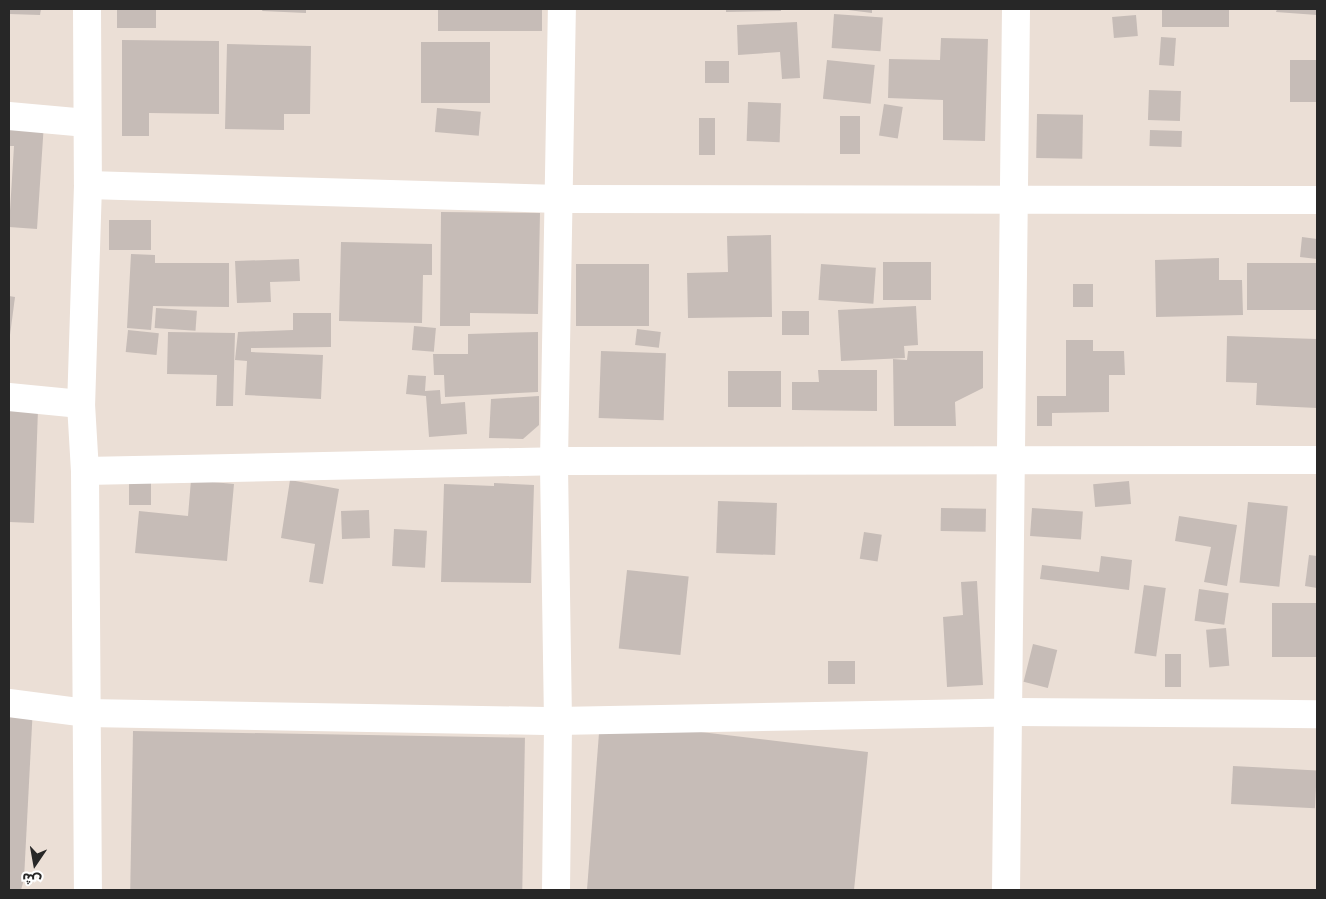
<!DOCTYPE html>
<meta charset="utf-8">
<style>
body{margin:0}
#map{position:relative;width:1326px;height:899px;overflow:hidden;background:#ebdfd6;font-family:"Fira Sans","Noto Sans Arabic",sans-serif}
div>[style]{position:absolute}
.building>*{inset:0;background:#c6bcb7;transform-origin:0 0}
.minor>*{height:28px;margin:-14px;padding:0 14px;transform-origin:14px;border-radius:14px;background:#fff}
span{translate:-50% -50%;white-space:nowrap;text-align:center;line-height:1.15;-webkit-text-stroke:5px #fff;paint-order:stroke}
.frame{position:absolute;inset:0;border:10px solid #272727;pointer-events:none}
.north{position:absolute;left:10px;top:839px;width:50px;height:50px;-webkit-text-stroke:4px #fff;paint-order:stroke;rotate:192deg;font-size:14px;font-weight:700;line-height:20px;text-align:center;color:#272727}
.north::after{content:'';display:block;margin:auto;width:18px;height:22px;background:#272727;clip-path:polygon(50% 0,100% 100%,50% 72%,0 100%)}
</style>
<div id="map">
<div class="building">
<div style="clip-path:polygon(9px 9px,41px 9px,40px 15px,9px 14px)"></div>
<div style="left:117px;top:9px;width:39px;height:19px"></div>
<div style="clip-path:polygon(263px 9px,306px 9px,306px 13px,262px 11px)"></div>
<div style="left:438px;top:9px;width:104px;height:22px"></div>
<div style="clip-path:polygon(726px 9px,781px 9px,781px 11px,726px 12px)"></div>
<div style="clip-path:polygon(840px 9px,872px 9px,872px 13px)"></div>
<div style="left:1162px;top:9px;width:67px;height:18px"></div>
<div style="clip-path:polygon(1277px 9px,1317px 9px,1317px 15px,1276px 12px)"></div>
<div style="left:834px;top:14px;width:49px;height:34px;rotate:4deg"></div>
<div style="left:1136px;top:15px;width:21px;height:24px;rotate:85deg"></div>
<div style="clip-path:polygon(797px 22px,800px 78px,782px 79px,780px 52px,738px 55px,737px 25px)"></div>
<div style="left:1161px;top:37px;width:15px;height:28px;rotate:4deg"></div>
<div style="clip-path:polygon(941px 38px,988px 39px,985px 141px,943px 140px,943px 100px,888px 98px,889px 59px,940px 60px)"></div>
<div style="clip-path:polygon(122px 40px,219px 41px,219px 114px,149px 113px,149px 136px,122px 136px)"></div>
<div style="left:421px;top:42px;width:69px;height:61px"></div>
<div style="clip-path:polygon(227px 44px,311px 46px,310px 114px,284px 114px,284px 130px,225px 129px)"></div>
<div style="left:827px;top:60px;width:48px;height:39px;rotate:6deg"></div>
<div style="left:1290px;top:60px;width:27px;height:42px"></div>
<div style="left:705px;top:61px;width:24px;height:22px"></div>
<div style="left:1149px;top:90px;width:32px;height:30px;rotate:2deg"></div>
<div style="left:748px;top:102px;width:33px;height:39px;rotate:2deg"></div>
<div style="left:884px;top:104px;width:19px;height:32px;rotate:9deg"></div>
<div style="left:437px;top:108px;width:44px;height:24px;rotate:5deg"></div>
<div style="left:1037px;top:114px;width:46px;height:44px;rotate:1deg"></div>
<div style="left:840px;top:116px;width:20px;height:38px"></div>
<div style="left:699px;top:118px;width:16px;height:37px"></div>
<div style="clip-path:polygon(9px 120px,44px 123px,37px 229px,9px 227px,14px 146px,9px 146px)"></div>
<div style="left:1150px;top:130px;width:32px;height:16px;rotate:2deg"></div>
<div style="clip-path:polygon(441px 212px,540px 213px,538px 314px,470px 313px,470px 326px,440px 326px)"></div>
<div style="left:109px;top:220px;width:42px;height:30px"></div>
<div style="clip-path:polygon(771px 235px,772px 317px,688px 318px,687px 273px,728px 272px,727px 236px)"></div>
<div style="clip-path:polygon(1302px 237px,1317px 239px,1317px 259px,1300px 257px)"></div>
<div style="clip-path:polygon(341px 242px,432px 244px,432px 275px,423px 275px,422px 323px,339px 321px)"></div>
<div style="clip-path:polygon(131px 254px,155px 255px,155px 263px,229px 263px,229px 307px,153px 306px,151px 330px,127px 328px)"></div>
<div style="clip-path:polygon(1219px 258px,1219px 280px,1242px 280px,1243px 315px,1156px 317px,1155px 260px)"></div>
<div style="clip-path:polygon(299px 259px,300px 281px,270px 282px,271px 302px,237px 303px,235px 261px)"></div>
<div style="left:883px;top:262px;width:48px;height:38px"></div>
<div style="left:1317px;top:263px;width:47px;height:70px;rotate:90deg"></div>
<div style="left:576px;top:264px;width:73px;height:62px"></div>
<div style="left:821px;top:264px;width:55px;height:36px;rotate:4deg"></div>
<div style="left:1073px;top:284px;width:20px;height:23px"></div>
<div style="clip-path:polygon(9px 296px,15px 297px,10px 335px,9px 334px)"></div>
<div style="clip-path:polygon(916px 306px,918px 345px,904px 346px,905px 358px,841px 361px,838px 310px)"></div>
<div style="left:156px;top:308px;width:41px;height:20px;rotate:4deg"></div>
<div style="left:782px;top:311px;width:27px;height:24px"></div>
<div style="clip-path:polygon(293px 313px,331px 313px,331px 347px,251px 348px,251px 352px,323px 355px,321px 399px,245px 395px,247px 361px,235px 360px,238px 332px,293px 330px)"></div>
<div style="left:414px;top:326px;width:22px;height:24px;rotate:5deg"></div>
<div style="left:637px;top:329px;width:24px;height:16px;rotate:7deg"></div>
<div style="left:128px;top:330px;width:31px;height:22px;rotate:6deg"></div>
<div style="clip-path:polygon(168px 332px,235px 333px,233px 406px,216px 406px,217px 375px,167px 374px)"></div>
<div style="clip-path:polygon(538px 332px,538px 392px,445px 397px,444px 375px,434px 375px,433px 354px,468px 354px,468px 334px)"></div>
<div style="clip-path:polygon(1227px 336px,1317px 339px,1317px 408px,1256px 405px,1257px 383px,1226px 382px)"></div>
<div style="clip-path:polygon(1066px 340px,1093px 340px,1093px 351px,1124px 351px,1125px 375px,1109px 375px,1109px 412px,1052px 413px,1052px 426px,1037px 426px,1037px 396px,1066px 396px)"></div>
<div style="left:601px;top:351px;width:65px;height:67px;rotate:2deg"></div>
<div style="clip-path:polygon(908px 351px,983px 351px,983px 388px,955px 402px,956px 426px,894px 426px,893px 359px,907px 360px)"></div>
<div style="clip-path:polygon(818px 370px,877px 370px,877px 411px,792px 410px,792px 382px,819px 382px)"></div>
<div style="left:728px;top:371px;width:53px;height:36px"></div>
<div style="clip-path:polygon(408px 375px,426px 376px,425px 391px,440px 390px,441px 404px,465px 402px,467px 434px,429px 437px,426px 396px,406px 394px)"></div>
<div style="clip-path:polygon(539px 396px,539px 425px,523px 439px,489px 438px,491px 399px)"></div>
<div style="clip-path:polygon(9px 407px,38px 409px,34px 523px,9px 522px)"></div>
<div style="clip-path:polygon(191px 480px,234px 484px,227px 561px,135px 553px,139px 511px,188px 516px)"></div>
<div style="clip-path:polygon(290px 480px,339px 489px,323px 584px,309px 582px,315px 544px,281px 538px)"></div>
<div style="left:1129px;top:481px;width:23px;height:36px;rotate:85deg"></div>
<div style="left:129px;top:483px;width:22px;height:22px"></div>
<div style="clip-path:polygon(494px 483px,534px 485px,531px 583px,441px 582px,444px 484px,494px 486px)"></div>
<div style="left:718px;top:501px;width:59px;height:52px;rotate:2deg"></div>
<div style="left:1248px;top:502px;width:40px;height:81px;rotate:6deg"></div>
<div style="left:941px;top:508px;width:45px;height:23px;rotate:1deg"></div>
<div style="left:1032px;top:508px;width:51px;height:28px;rotate:4deg"></div>
<div style="left:369px;top:510px;width:28px;height:28px;rotate:88deg"></div>
<div style="clip-path:polygon(1179px 516px,1237px 525px,1227px 586px,1204px 582px,1211px 547px,1175px 541px)"></div>
<div style="left:394px;top:529px;width:33px;height:37px;rotate:3deg"></div>
<div style="left:864px;top:532px;width:18px;height:27px;rotate:9deg"></div>
<div style="clip-path:polygon(1309px 555px,1317px 556px,1317px 588px,1305px 586px)"></div>
<div style="clip-path:polygon(1101px 556px,1132px 560px,1129px 590px,1040px 579px,1042px 565px,1099px 572px)"></div>
<div style="left:627px;top:570px;width:62px;height:79px;rotate:6deg"></div>
<div style="clip-path:polygon(977px 581px,983px 685px,947px 687px,943px 617px,963px 615px,961px 582px)"></div>
<div style="left:1144px;top:585px;width:22px;height:69px;rotate:8deg"></div>
<div style="left:1199px;top:589px;width:30px;height:32px;rotate:8deg"></div>
<div style="left:1272px;top:603px;width:45px;height:54px"></div>
<div style="left:1226px;top:628px;width:38px;height:20px;rotate:85deg"></div>
<div style="left:1033px;top:644px;width:25px;height:39px;rotate:14deg"></div>
<div style="left:1165px;top:654px;width:16px;height:33px"></div>
<div style="left:828px;top:661px;width:27px;height:23px"></div>
<div style="clip-path:polygon(33px 706px,24px 879px,21px 890px,9px 890px,9px 709px)"></div>
<div style="clip-path:polygon(600px 720px,868px 752px,854px 890px,587px 890px)"></div>
<div style="left:133px;top:731px;width:392px;height:159px;rotate:1deg"></div>
<div style="left:1233px;top:766px;width:84px;height:38px;rotate:3deg"></div>
</div>
<div class="minor">
<div style="left:87px;top:9px;width:176px;rotate:89.7deg"></div>
<div style="left:88px;top:185px;width:219px;rotate:91.8deg"></div>
<div style="left:81px;top:404px;width:67px;rotate:86.6deg"></div>
<div style="left:85px;top:471px;width:419px;rotate:89.6deg"></div>
<div style="left:9px;top:116px;width:78px;rotate:5.1deg"></div>
<div style="left:88px;top:185px;width:471px;rotate:1.7deg"></div>
<div style="left:559px;top:199px;width:758px;rotate:0.08deg"></div>
<div style="left:9px;top:397px;width:72px;rotate:5.6deg"></div>
<div style="left:85px;top:471px;width:469px;rotate:-1.2deg"></div>
<div style="left:554px;top:461px;width:763px;rotate:-0.08deg"></div>
<div style="left:9px;top:703px;width:79px;rotate:7.3deg"></div>
<div style="left:87px;top:713px;width:471px;rotate:1deg"></div>
<div style="left:558px;top:721px;width:449px;rotate:-1.1deg"></div>
<div style="left:1007px;top:712px;width:310px;rotate:0.4deg"></div>
<div style="left:556px;top:890px;width:169px;rotate:-89.3deg"></div>
<div style="left:558px;top:721px;width:260px;rotate:-90.9deg"></div>
<div style="left:554px;top:461px;width:452px;rotate:-89deg"></div>
<div style="left:1006px;top:890px;width:881px;rotate:-89.35deg"></div>
</div>
<div class="frame"></div>
<div class="north">ش</div>
</div>
